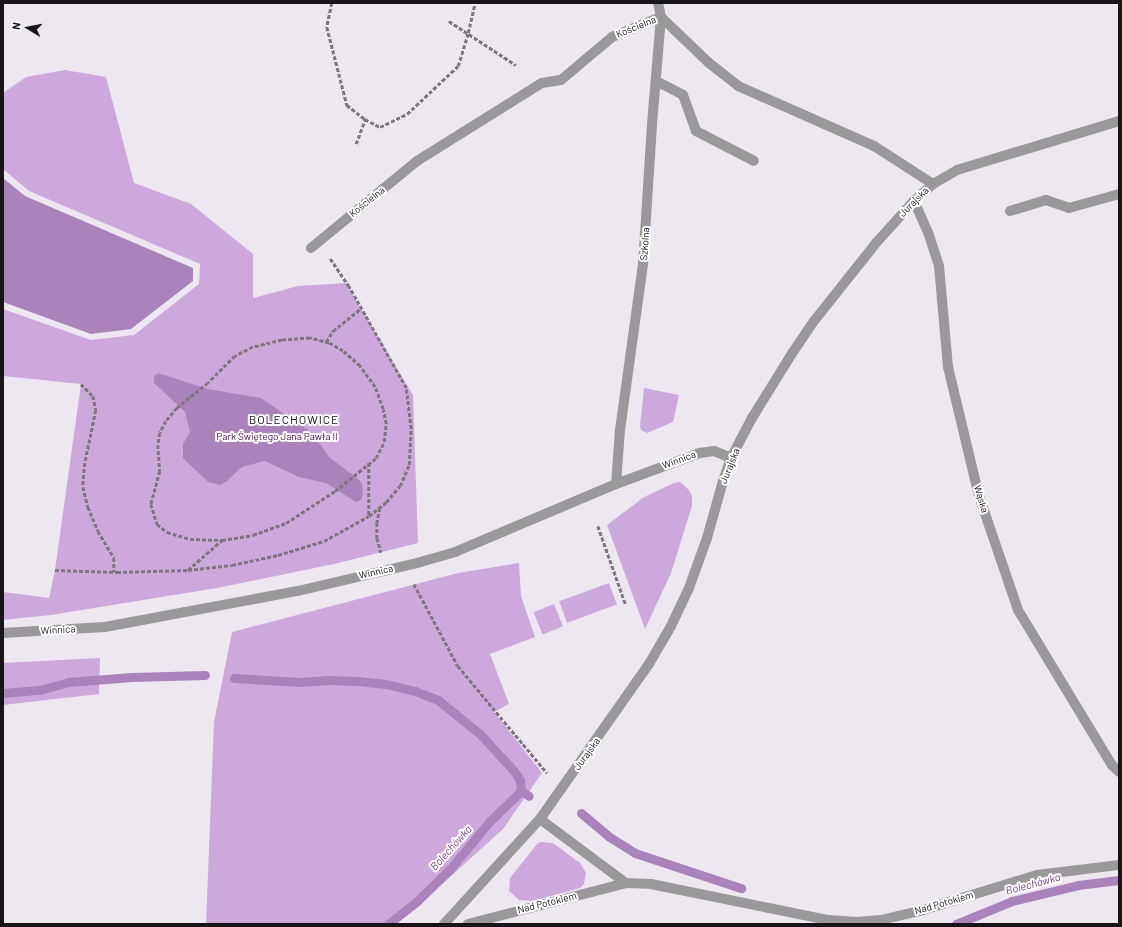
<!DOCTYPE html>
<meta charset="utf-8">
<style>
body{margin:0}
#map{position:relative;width:1122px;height:927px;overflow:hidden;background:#ede8f0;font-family:Barlow,sans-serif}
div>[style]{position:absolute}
.green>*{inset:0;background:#cca8dd;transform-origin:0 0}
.water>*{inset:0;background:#aa83bd}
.stream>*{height:9px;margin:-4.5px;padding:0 4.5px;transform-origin:4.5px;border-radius:4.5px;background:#aa83bd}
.path>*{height:2.5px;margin-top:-1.25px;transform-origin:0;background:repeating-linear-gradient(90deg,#7b777d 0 4px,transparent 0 6px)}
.minor>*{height:10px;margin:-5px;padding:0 5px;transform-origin:5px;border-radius:5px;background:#9a989b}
span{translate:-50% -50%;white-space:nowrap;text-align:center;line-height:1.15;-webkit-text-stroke:4px #fff;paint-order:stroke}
.street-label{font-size:10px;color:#171518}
.park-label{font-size:10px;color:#400b54}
.water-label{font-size:11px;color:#713e87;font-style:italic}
.quarter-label{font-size:12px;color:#171518;letter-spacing:1px}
.frame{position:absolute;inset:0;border:4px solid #171518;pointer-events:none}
.north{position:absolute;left:8px;top:8px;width:40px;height:40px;-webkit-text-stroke:3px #fff;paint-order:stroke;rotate:280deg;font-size:11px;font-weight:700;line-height:16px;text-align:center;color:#171518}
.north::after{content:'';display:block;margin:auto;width:14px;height:18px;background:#171518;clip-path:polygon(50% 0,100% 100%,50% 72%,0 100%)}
</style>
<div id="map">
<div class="green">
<div style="clip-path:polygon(65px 70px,106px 77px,134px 183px,191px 204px,253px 254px,253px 298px,298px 286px,346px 283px,413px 395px,418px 543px,334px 564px,217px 588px,51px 615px,3px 620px,3px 592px,49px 598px,55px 570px,81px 384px,3px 376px,3px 309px,91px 340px,134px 335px,199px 284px,200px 264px,29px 191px,3px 169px,3px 93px,26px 77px)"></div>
<div style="clip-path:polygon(644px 388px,679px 395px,673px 422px,647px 433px,641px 430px,640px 426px)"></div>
<div style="clip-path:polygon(680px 482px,689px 490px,692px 496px,692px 506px,671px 573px,645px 629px,607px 525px,644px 497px,674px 483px)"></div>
<div style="clip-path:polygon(519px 563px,521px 596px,535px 637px,490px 654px,509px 704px,494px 712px,542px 773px,503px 829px,420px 904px,388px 924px,206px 924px,214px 722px,232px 632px,458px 573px)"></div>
<div style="left:609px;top:583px;width:23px;height:53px;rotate:70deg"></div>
<div style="left:554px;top:604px;width:24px;height:22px;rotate:68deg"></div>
<div style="clip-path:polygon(100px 658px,99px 694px,3px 705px,3px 663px)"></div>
<div style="clip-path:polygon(541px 842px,553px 843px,580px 863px,586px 873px,584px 884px,580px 888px,533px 901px,519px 900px,509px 891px,510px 878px,538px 843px)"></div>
</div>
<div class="water">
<div style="clip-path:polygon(3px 178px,25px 196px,193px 268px,193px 281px,131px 329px,91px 334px,3px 302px)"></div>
<div style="clip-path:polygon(158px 373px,208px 389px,261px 398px,312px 433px,329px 457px,358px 479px,362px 484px,363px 495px,361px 500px,356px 502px,326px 483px,299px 477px,265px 461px,242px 467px,227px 481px,220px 485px,208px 482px,183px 458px,183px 444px,190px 432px,185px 412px,154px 383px,154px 376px)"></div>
</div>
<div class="stream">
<div style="left:234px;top:678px;width:66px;rotate:3.5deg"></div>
<div style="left:300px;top:682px;width:28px;rotate:-4deg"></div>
<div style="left:328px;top:680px;width:29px;rotate:2deg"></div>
<div style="left:357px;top:681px;width:29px;rotate:6deg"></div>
<div style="left:386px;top:684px;width:30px;rotate:14deg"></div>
<div style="left:415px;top:691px;width:25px;rotate:21deg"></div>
<div style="left:438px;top:700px;width:54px;rotate:39deg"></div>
<div style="left:480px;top:734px;width:50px;rotate:47.4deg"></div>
<div style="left:514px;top:771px;width:11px;rotate:56deg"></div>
<div style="left:520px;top:780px;width:11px;rotate:85deg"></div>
<div style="left:3px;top:693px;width:36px;rotate:-5deg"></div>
<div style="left:39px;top:690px;width:30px;rotate:-15deg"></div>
<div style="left:68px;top:682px;width:64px;rotate:-4.5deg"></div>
<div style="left:132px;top:677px;width:73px;rotate:-1.6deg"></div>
<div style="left:581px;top:813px;width:35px;rotate:40deg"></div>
<div style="left:608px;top:836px;width:32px;rotate:32deg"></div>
<div style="left:635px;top:853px;width:112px;rotate:18.3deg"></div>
<div style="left:388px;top:924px;width:37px;rotate:-38deg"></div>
<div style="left:417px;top:901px;width:46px;rotate:-44.1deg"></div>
<div style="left:450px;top:869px;width:61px;rotate:-50.3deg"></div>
<div style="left:489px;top:822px;width:45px;rotate:-44.1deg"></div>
<div style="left:521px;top:791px;width:9px;rotate:32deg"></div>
<div style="left:956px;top:924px;width:61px;rotate:-22.3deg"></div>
<div style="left:1012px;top:901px;width:68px;rotate:-13.6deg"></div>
<div style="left:1078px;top:885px;width:41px;rotate:-7deg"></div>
</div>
<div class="path">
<div style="left:332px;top:3px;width:25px;rotate:102deg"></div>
<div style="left:327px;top:27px;width:81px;rotate:75.6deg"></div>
<div style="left:347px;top:105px;width:23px;rotate:38deg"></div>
<div style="left:365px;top:119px;width:17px;rotate:28deg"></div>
<div style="left:380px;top:127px;width:30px;rotate:-26deg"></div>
<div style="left:407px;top:114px;width:70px;rotate:-43.3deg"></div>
<div style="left:458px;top:66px;width:34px;rotate:-73deg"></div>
<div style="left:468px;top:33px;width:31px;rotate:-77deg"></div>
<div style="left:449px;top:21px;width:80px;rotate:33.3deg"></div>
<div style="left:356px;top:144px;width:27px;rotate:-70deg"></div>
<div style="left:326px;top:342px;width:13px;rotate:-58deg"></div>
<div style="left:333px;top:331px;width:36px;rotate:-39deg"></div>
<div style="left:81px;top:384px;width:17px;rotate:45deg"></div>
<div style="left:93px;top:396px;width:14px;rotate:78deg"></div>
<div style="left:96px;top:410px;width:54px;rotate:101.7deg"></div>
<div style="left:85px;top:463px;width:24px;rotate:95deg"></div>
<div style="left:83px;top:487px;width:21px;rotate:76deg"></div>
<div style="left:88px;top:507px;width:26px;rotate:67deg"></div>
<div style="left:98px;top:531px;width:31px;rotate:59deg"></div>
<div style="left:114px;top:558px;width:14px;rotate:90deg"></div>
<div style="left:369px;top:463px;width:52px;rotate:90deg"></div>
<div style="left:380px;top:508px;width:15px;rotate:101deg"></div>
<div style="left:377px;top:523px;width:15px;rotate:90deg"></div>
<div style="left:377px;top:538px;width:15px;rotate:74deg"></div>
<div style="left:598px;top:526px;width:84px;rotate:70.5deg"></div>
<div style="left:55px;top:570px;width:62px;rotate:1.8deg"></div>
<div style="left:117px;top:572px;width:71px;rotate:-1.6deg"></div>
<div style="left:188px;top:570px;width:44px;rotate:-6.5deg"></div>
<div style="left:232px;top:565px;width:47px;rotate:-12.3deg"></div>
<div style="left:278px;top:555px;width:48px;rotate:-16.9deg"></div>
<div style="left:324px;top:541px;width:51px;rotate:-29.1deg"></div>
<div style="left:369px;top:516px;width:22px;rotate:-39deg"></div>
<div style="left:386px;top:502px;width:21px;rotate:-49deg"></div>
<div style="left:400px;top:486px;width:23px;rotate:-67deg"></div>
<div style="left:409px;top:465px;width:36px;rotate:-87deg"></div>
<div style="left:411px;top:429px;width:41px;rotate:-97deg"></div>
<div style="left:406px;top:388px;width:116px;rotate:-119.4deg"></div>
<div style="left:349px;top:287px;width:34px;rotate:-124deg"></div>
<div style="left:188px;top:570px;width:45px;rotate:-41.4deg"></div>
<div style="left:222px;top:540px;width:31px;rotate:-9deg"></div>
<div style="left:253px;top:535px;width:35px;rotate:-20deg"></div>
<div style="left:286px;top:523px;width:59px;rotate:-33.1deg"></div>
<div style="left:335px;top:491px;width:53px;rotate:-38.8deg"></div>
<div style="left:376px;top:458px;width:18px;rotate:-63deg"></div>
<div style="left:384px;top:442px;width:18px;rotate:-84deg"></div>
<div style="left:386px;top:424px;width:15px;rotate:-101deg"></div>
<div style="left:383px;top:409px;width:23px;rotate:-110deg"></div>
<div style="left:375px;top:387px;width:26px;rotate:-126deg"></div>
<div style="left:360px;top:366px;width:23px;rotate:-139deg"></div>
<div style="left:343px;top:351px;width:16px;rotate:-150deg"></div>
<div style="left:329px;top:343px;width:20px;rotate:-165deg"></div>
<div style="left:310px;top:338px;width:28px;rotate:176deg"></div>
<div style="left:282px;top:340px;width:30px;rotate:166deg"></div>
<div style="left:253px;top:347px;width:20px;rotate:153deg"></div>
<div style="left:235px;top:356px;width:38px;rotate:135deg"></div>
<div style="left:208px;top:383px;width:40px;rotate:141deg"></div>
<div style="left:177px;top:408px;width:17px;rotate:130deg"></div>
<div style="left:166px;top:421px;width:13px;rotate:117deg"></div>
<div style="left:160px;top:433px;width:12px;rotate:99deg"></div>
<div style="left:158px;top:445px;width:26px;rotate:86deg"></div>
<div style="left:160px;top:471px;width:34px;rotate:105deg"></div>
<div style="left:151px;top:504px;width:21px;rotate:73deg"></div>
<div style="left:157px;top:524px;width:13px;rotate:39deg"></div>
<div style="left:167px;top:532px;width:24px;rotate:17deg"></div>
<div style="left:190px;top:539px;width:32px;rotate:2deg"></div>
<div style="left:414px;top:584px;width:93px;rotate:61.8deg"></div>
<div style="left:458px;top:666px;width:139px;rotate:50.2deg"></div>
</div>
<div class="minor">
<div style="left:661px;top:17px;width:66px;rotate:43.8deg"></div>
<div style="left:709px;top:63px;width:37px;rotate:38deg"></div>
<div style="left:738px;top:86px;width:149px;rotate:23.8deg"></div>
<div style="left:874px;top:146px;width:70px;rotate:32.8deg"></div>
<div style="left:656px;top:81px;width:30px;rotate:27deg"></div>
<div style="left:683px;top:95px;width:38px;rotate:70deg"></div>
<div style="left:696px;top:131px;width:65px;rotate:27.3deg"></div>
<div style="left:914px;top:201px;width:34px;rotate:66deg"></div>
<div style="left:928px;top:232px;width:36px;rotate:72deg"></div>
<div style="left:939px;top:266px;width:101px;rotate:84.9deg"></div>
<div style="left:948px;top:367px;width:133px;rotate:76.5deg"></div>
<div style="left:979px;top:496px;width:120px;rotate:71.1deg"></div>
<div style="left:1018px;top:610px;width:181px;rotate:58.8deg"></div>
<div style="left:1112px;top:765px;width:10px;rotate:45deg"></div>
<div style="left:1010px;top:211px;width:38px;rotate:-17deg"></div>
<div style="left:1046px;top:200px;width:24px;rotate:19deg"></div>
<div style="left:1069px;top:208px;width:52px;rotate:-15.6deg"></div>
<div style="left:311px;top:248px;width:137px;rotate:-39.4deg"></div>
<div style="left:417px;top:161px;width:147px;rotate:-32deg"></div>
<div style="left:542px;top:83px;width:19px;rotate:-9deg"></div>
<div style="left:561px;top:80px;width:67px;rotate:-40.1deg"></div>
<div style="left:612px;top:37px;width:53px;rotate:-22.2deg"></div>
<div style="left:616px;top:484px;width:54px;rotate:-85.8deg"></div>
<div style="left:620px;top:430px;width:168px;rotate:-82.1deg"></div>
<div style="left:643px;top:264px;width:140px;rotate:-86.3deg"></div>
<div style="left:652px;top:124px;width:107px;rotate:-85.2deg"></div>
<div style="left:661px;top:17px;width:14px;rotate:-102deg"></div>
<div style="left:3px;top:633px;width:102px;rotate:-3.4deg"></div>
<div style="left:105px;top:627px;width:196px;rotate:-10.6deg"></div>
<div style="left:298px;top:591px;width:122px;rotate:-13.2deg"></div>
<div style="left:417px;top:563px;width:40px;rotate:-16deg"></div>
<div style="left:455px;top:552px;width:175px;rotate:-22.9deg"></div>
<div style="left:616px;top:484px;width:90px;rotate:-20.3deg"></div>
<div style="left:700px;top:453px;width:14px;rotate:-8deg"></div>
<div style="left:714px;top:451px;width:18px;rotate:22deg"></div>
<div style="left:540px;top:819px;width:107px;rotate:36.7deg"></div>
<div style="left:626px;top:883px;width:25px;rotate:2deg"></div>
<div style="left:651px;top:884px;width:181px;rotate:11.5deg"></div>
<div style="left:828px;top:920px;width:29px;rotate:4deg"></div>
<div style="left:857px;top:922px;width:24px;rotate:-5deg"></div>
<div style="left:881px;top:920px;width:43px;rotate:-13.4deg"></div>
<div style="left:923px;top:910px;width:119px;rotate:-17.1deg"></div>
<div style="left:1037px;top:875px;width:83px;rotate:-7deg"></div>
<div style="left:444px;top:924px;width:142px;rotate:-47.6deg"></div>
<div style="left:540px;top:819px;width:189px;rotate:-54.9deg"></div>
<div style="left:649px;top:664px;width:44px;rotate:-59.9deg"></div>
<div style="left:671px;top:626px;width:42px;rotate:-64.7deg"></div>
<div style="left:689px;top:588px;width:53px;rotate:-70.2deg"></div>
<div style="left:707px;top:538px;width:59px;rotate:-74.3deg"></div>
<div style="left:723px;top:481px;width:24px;rotate:-71deg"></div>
<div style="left:731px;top:458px;width:45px;rotate:-62.3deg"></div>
<div style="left:752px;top:418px;width:78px;rotate:-58.2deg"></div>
<div style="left:793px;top:352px;width:37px;rotate:-56deg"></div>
<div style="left:814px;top:321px;width:100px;rotate:-51.5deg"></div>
<div style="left:876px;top:243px;width:57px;rotate:-47.9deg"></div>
<div style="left:914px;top:201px;width:25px;rotate:-42deg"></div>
<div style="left:933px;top:184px;width:28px;rotate:-30deg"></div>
<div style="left:957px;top:170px;width:169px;rotate:-16.8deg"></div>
<div style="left:468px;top:924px;width:163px;rotate:-14.5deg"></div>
</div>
<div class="street-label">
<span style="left:636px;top:27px;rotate:-22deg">Kościelna</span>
<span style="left:367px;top:202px;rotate:-39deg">Kościelna</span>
<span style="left:914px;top:202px;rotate:-45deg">Jurajska</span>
<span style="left:645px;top:244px;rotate:-86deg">Szkolna</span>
<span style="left:679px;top:460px;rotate:-20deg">Winnica</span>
<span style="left:730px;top:466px;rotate:-68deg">Jurajska</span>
<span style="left:981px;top:499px;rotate:73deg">Wąska</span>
<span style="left:376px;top:572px;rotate:-13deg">Winnica</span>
<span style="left:58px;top:630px;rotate:-3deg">Winnica</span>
<span style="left:587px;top:754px;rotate:-54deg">Jurajska</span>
<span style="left:547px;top:903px;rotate:-14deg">Nad Potokiem</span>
<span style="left:944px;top:903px;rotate:-16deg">Nad Potokiem</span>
</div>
<div class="park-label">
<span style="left:277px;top:437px">Park Świętego Jana Pawła II</span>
</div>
<div class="water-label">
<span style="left:451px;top:848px;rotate:-48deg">Bolechówka</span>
<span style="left:1033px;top:884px;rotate:-15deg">Bolechówka</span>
</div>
<div class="quarter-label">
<span style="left:294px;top:420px">BOLECHOWICE</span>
</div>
<div class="frame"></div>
<div class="north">N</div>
</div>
